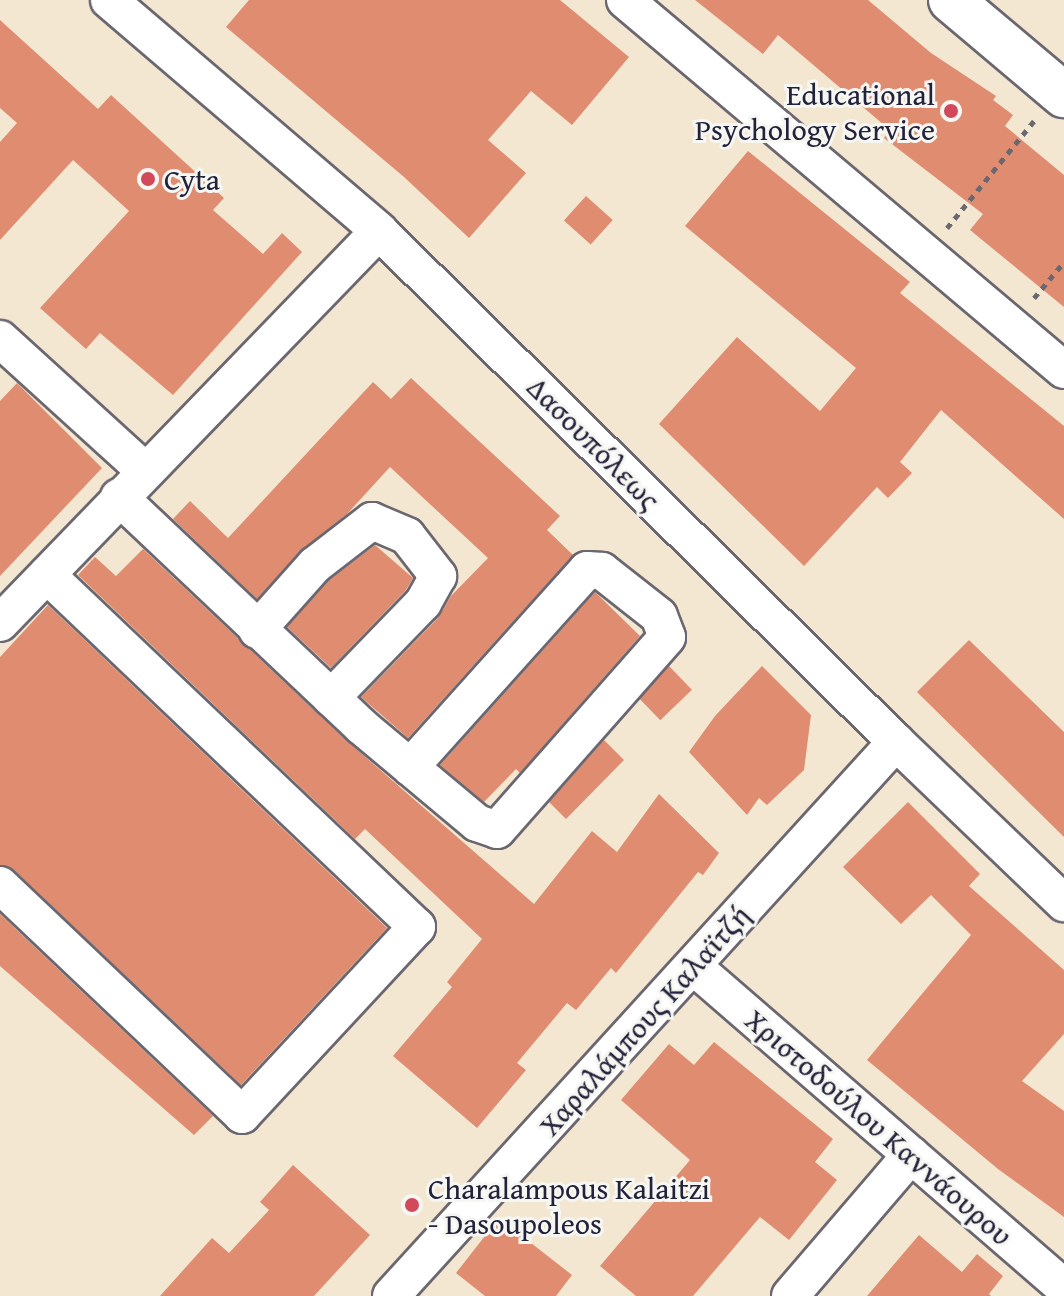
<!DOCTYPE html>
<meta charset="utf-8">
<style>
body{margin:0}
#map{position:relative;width:1064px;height:1296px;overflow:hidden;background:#f3e7d2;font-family:"Gentium Book Plus",serif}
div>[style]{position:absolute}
.building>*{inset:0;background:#df8c71;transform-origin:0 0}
.path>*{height:5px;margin-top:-2.5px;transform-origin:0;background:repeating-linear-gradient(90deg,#6b6770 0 6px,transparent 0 12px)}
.roads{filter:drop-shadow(2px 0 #6b6770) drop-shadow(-2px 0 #6b6770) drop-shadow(0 2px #6b6770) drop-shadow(0 -2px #6b6770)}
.minor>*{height:36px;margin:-18px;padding:0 18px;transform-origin:18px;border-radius:18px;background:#fff}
.major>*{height:44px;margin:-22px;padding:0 22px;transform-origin:22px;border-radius:22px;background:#fff}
.dots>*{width:22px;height:22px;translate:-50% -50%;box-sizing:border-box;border:4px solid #f6f6f2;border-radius:50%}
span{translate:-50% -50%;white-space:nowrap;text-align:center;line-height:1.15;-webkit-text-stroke:6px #f6f6f2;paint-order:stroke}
.poi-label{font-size:30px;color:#22223b}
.right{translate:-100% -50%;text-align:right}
.left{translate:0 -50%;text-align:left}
.street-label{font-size:30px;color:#22223b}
</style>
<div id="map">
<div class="building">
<div style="clip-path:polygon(249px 0,560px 0,629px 57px,572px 125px,531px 91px,488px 140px,526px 173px,469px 238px,404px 177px,226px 27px)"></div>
<div style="clip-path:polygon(695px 0,868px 0,931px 53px,996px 96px,993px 100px,1013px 115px,1005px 126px,1064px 175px,1064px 307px,970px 230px,983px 214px,884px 138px,890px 130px,778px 35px,763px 54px)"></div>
<div style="clip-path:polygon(0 20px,98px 109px,111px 95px,224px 198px,213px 210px,263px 254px,282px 233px,302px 252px,173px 395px,100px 333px,86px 349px,40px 308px,129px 211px,73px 160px,0 240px,0 142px,17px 123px,0 108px)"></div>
<div style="clip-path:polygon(748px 151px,910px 282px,900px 293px,1064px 426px,1064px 519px,941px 410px,900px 462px,912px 473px,888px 498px,877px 487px,804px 566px,659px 424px,737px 337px,820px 411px,856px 368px,685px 226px)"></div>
<div style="left:586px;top:196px;width:36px;height:33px;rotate:42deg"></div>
<div style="clip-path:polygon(411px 378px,560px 516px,547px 530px,573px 555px,408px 738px,361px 697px,438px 618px,451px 596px,488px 558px,390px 467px,347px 514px,300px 551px,257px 599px,173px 519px,190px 501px,228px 538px,373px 382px,391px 399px)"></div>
<div style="clip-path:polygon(17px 383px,102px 468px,0 576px,0 401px)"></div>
<div style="clip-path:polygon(375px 545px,413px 578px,406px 590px,331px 668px,287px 627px,329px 580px)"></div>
<div style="clip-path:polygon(143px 549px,347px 741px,534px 904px,592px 831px,617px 852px,659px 794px,719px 853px,703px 875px,698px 872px,616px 973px,611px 968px,576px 1010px,567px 1003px,517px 1063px,526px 1070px,477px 1128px,393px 1056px,452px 987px,447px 982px,482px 939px,365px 829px,355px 839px,78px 575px,95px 557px,116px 576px)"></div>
<div style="clip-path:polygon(595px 592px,640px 636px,520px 773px,516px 769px,484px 802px,440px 765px)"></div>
<div style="clip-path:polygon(48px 605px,387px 928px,241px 1085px,14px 870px,0 865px,0 657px)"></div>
<div style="clip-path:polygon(969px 640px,1064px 732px,1064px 837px,917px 692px)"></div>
<div style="left:669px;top:666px;width:33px;height:44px;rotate:46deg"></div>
<div style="clip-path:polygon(762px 666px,811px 715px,804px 770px,767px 805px,759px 798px,747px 815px,689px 752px,715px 716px)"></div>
<div style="clip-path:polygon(604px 740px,624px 760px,566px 819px,549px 802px)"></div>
<div style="clip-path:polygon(908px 802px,980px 874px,969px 886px,1064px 970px,1064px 1034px,1022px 1081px,1064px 1111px,1064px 1217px,998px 1169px,867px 1060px,971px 935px,931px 895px,901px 924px,843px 867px)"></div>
<div style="clip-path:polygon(0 914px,213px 1116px,194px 1135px,0 966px)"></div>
<div style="clip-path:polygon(714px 1042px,833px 1139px,815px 1162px,837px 1180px,789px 1240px,760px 1217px,693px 1296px,636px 1296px,600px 1266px,690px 1160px,621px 1100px,669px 1044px,694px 1065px)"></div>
<div style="clip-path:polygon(293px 1165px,370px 1235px,314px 1296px,160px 1296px,212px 1238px,229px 1253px,269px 1210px,260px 1202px)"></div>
<div style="clip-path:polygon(499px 1218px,572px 1275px,556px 1296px,485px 1296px,456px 1273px)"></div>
<div style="clip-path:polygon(919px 1235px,962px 1272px,977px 1254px,1003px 1276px,989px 1294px,991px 1296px,867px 1296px)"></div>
</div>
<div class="path">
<div style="left:947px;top:228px;width:138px;rotate:-50.9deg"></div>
<div style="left:1034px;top:298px;width:47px;rotate:-50.2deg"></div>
</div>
<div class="roads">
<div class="minor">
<div style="left:109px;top:0;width:355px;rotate:40.5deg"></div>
<div style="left:379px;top:231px;width:727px;rotate:44.67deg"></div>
<div style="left:896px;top:742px;width:233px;rotate:43.8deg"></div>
<div style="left:625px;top:0;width:574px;rotate:40.13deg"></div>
<div style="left:0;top:339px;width:196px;rotate:42.3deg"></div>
<div style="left:119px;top:497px;width:333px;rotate:43.4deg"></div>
<div style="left:361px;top:726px;width:151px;rotate:39.9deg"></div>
<div style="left:477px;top:823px;width:21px;rotate:19deg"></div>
<div style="left:497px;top:830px;width:257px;rotate:-48.6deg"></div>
<div style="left:667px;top:637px;width:22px;rotate:-111deg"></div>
<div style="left:659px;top:616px;width:73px;rotate:-141.7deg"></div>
<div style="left:602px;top:571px;width:15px;rotate:-176deg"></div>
<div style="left:587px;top:570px;width:265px;rotate:131.9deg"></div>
<div style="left:0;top:623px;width:545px;rotate:-45.97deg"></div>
<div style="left:257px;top:630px;width:87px;rotate:-48.3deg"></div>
<div style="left:315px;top:565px;width:72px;rotate:-37.7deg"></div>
<div style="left:372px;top:521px;width:38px;rotate:23deg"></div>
<div style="left:407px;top:536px;width:51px;rotate:52.2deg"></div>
<div style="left:438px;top:576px;width:31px;rotate:119deg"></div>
<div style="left:423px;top:603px;width:132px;rotate:134.1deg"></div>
<div style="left:0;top:885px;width:334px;rotate:43.5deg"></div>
<div style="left:242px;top:1115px;width:257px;rotate:-47.1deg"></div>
<div style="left:417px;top:927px;width:511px;rotate:-136.43deg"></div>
<div style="left:694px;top:967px;width:489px;rotate:40.9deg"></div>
<div style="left:391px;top:1296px;width:750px;rotate:-47.65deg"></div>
<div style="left:790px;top:1296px;width:186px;rotate:-49.4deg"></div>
</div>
<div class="major">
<div style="left:951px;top:0;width:148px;rotate:40.1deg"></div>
</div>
</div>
<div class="dots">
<div style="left:951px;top:111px;background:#d1495b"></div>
<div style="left:148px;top:179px;background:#d1495b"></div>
<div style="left:412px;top:1205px;background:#d1495b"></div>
</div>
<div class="poi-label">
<span class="right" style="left:935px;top:111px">Educational<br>Psychology Service</span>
<span class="left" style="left:164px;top:179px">Cyta</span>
<span class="left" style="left:428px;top:1205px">Charalampous Kalaitzi<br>- Dasoupoleos</span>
</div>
<div class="street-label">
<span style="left:594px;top:443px;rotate:45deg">Δασουπόλεως</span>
<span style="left:644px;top:1020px;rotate:-48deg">Χαραλάμπους Καλαϊτζή</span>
<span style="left:879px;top:1127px;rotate:41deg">Χριστοδούλου Καννάουρου</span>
</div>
</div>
